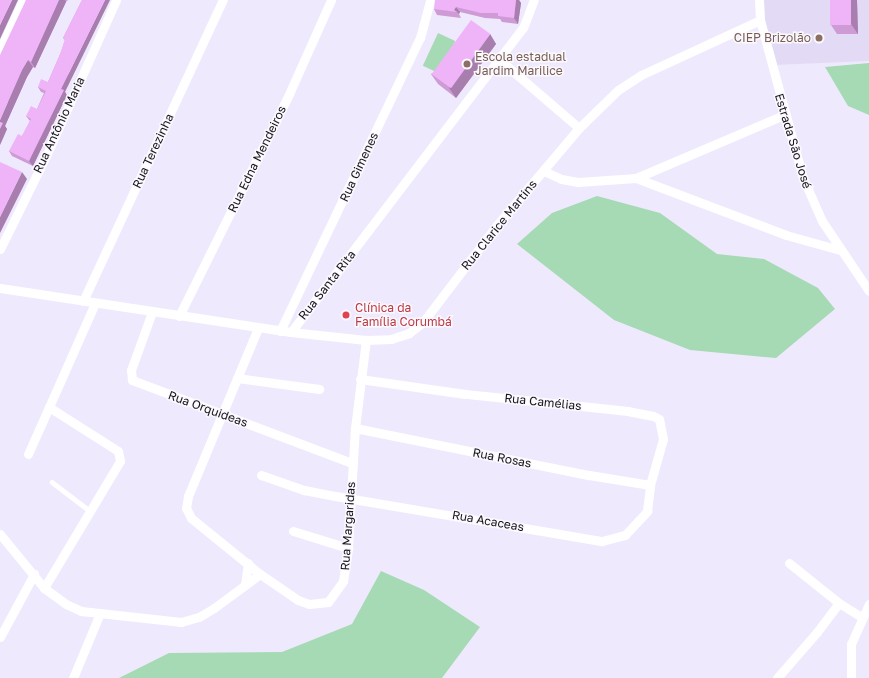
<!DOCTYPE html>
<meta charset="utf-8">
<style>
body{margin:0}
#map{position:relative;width:869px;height:678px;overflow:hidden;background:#efe9fd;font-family:"Golos Text",sans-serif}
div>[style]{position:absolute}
.built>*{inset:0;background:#e3dbf6}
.green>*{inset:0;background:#a6dab5;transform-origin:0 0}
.lane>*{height:4.5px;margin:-2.25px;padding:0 2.25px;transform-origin:2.25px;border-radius:2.25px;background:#fff}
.street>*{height:9px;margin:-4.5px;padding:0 4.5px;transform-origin:4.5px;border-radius:4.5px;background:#fff}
.wall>*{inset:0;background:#ce9bd5}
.shaded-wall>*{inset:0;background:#a77eae}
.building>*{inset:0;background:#efb4f8;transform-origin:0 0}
.dots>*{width:11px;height:11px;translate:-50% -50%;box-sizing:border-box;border:2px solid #fbf9fe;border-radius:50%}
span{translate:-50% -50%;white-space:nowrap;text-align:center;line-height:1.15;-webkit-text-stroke:3px #fbf9fe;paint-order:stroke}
.education-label{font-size:12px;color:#785e54}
.right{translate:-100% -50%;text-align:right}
.left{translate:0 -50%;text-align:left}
.street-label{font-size:12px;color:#17151c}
.health-label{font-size:12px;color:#be3a42}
</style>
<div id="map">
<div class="built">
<div style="clip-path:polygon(763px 0,869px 0,869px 61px,775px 65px,763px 15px)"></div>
</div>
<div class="green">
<div style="left:438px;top:33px;width:19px;height:36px;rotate:25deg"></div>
<div style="clip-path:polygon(869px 63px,869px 115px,848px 106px,825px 67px)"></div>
<div style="clip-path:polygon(597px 196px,660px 213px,717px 254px,764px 259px,818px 288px,835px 309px,776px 358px,690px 350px,614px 320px,517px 244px,552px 213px)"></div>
<div style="clip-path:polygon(381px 571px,424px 590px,480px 627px,442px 678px,119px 678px,169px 653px,282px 652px,352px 624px)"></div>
</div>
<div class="lane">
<div style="left:52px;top:482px;width:48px;rotate:37.3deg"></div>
</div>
<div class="street">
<div style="left:759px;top:0;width:20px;rotate:87deg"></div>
<div style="left:760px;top:20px;width:164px;rotate:74.8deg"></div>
<div style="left:803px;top:178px;width:47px;rotate:66.2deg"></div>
<div style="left:822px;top:221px;width:84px;rotate:56.1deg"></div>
<div style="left:0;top:50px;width:55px;rotate:-65.3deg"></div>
<div style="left:500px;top:60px;width:104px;rotate:40.7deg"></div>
<div style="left:544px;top:171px;width:19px;rotate:25deg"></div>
<div style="left:561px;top:179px;width:17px;rotate:10deg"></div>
<div style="left:578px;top:182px;width:58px;rotate:-3.9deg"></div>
<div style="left:636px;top:178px;width:160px;rotate:20.8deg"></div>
<div style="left:786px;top:235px;width:56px;rotate:15.5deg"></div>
<div style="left:636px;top:178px;width:161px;rotate:-23.1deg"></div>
<div style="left:0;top:249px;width:104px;rotate:-63.7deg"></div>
<div style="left:46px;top:156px;width:171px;rotate:-65.8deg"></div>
<div style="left:0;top:288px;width:294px;rotate:8.6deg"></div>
<div style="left:291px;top:332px;width:382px;rotate:-52.7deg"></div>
<div style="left:523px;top:28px;width:30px;rotate:-69deg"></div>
<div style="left:83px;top:301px;width:332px;rotate:-65.1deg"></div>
<div style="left:152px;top:312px;width:62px;rotate:109.9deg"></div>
<div style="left:131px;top:370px;width:10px;rotate:84deg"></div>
<div style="left:132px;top:380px;width:235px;rotate:20.7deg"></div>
<div style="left:179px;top:316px;width:248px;rotate:-63.6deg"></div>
<div style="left:289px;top:94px;width:103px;rotate:-65.9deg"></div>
<div style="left:258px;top:328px;width:182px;rotate:112.6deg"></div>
<div style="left:188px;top:496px;width:12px;rotate:99deg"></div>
<div style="left:186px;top:508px;width:11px;rotate:63deg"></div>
<div style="left:191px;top:518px;width:89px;rotate:39.1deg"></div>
<div style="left:260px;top:574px;width:46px;rotate:34.4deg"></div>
<div style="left:298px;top:600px;width:12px;rotate:20deg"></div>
<div style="left:309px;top:604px;width:19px;rotate:-6deg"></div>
<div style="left:328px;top:602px;width:26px;rotate:-54deg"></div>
<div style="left:343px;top:581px;width:33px;rotate:-81deg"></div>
<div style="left:348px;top:548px;width:120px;rotate:-86.7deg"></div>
<div style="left:355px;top:428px;width:89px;rotate:-82.9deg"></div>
<div style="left:280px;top:331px;width:325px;rotate:-64.5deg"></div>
<div style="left:420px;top:38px;width:39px;rotate:-75deg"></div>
<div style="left:291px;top:332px;width:75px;rotate:6.1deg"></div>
<div style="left:366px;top:340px;width:25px;rotate:-2deg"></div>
<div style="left:391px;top:339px;width:19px;rotate:-18deg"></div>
<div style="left:409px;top:333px;width:18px;rotate:-38deg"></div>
<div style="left:423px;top:322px;width:122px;rotate:-52.7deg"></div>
<div style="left:497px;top:225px;width:127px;rotate:-49.8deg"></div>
<div style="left:579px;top:128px;width:54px;rotate:-44.3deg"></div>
<div style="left:618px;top:90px;width:27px;rotate:-33deg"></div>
<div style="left:641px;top:75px;width:131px;rotate:-24.8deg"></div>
<div style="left:237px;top:378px;width:83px;rotate:7.6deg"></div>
<div style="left:355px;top:428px;width:239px;rotate:11.4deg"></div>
<div style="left:589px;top:475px;width:62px;rotate:9.3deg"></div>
<div style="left:28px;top:454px;width:51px;rotate:-65.9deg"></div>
<div style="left:261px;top:475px;width:46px;rotate:19.2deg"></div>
<div style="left:304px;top:490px;width:32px;rotate:11deg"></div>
<div style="left:335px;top:496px;width:271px;rotate:9.6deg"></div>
<div style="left:602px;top:541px;width:24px;rotate:-15deg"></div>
<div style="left:625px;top:535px;width:33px;rotate:-47deg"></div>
<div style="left:647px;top:511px;width:26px;rotate:-83deg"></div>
<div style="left:650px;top:485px;width:48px;rotate:-74.2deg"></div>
<div style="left:663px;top:439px;width:20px;rotate:-101deg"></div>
<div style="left:659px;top:419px;width:7px;rotate:-153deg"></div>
<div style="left:653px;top:416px;width:25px;rotate:-169deg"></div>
<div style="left:628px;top:411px;width:164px;rotate:-174deg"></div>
<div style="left:465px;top:394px;width:106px;rotate:-171.9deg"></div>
<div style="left:293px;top:531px;width:58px;rotate:17.2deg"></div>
<div style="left:0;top:534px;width:70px;rotate:50.8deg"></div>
<div style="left:44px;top:588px;width:27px;rotate:36deg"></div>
<div style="left:66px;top:604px;width:17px;rotate:25deg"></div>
<div style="left:81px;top:611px;width:101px;rotate:6.3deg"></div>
<div style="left:181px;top:622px;width:19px;rotate:-16deg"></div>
<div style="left:199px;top:617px;width:17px;rotate:-31deg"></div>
<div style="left:214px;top:608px;width:57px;rotate:-36.5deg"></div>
<div style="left:789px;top:563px;width:64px;rotate:38.7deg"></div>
<div style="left:839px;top:603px;width:26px;rotate:32deg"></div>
<div style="left:245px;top:585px;width:22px;rotate:-82deg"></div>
<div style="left:44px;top:588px;width:148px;rotate:-59.1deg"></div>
<div style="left:120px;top:461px;width:10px;rotate:-101deg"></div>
<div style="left:118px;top:451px;width:82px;rotate:-147.5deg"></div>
<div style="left:49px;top:407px;width:114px;rotate:-66.1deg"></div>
<div style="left:0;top:637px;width:72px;rotate:-61.6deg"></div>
<div style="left:73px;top:678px;width:70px;rotate:-67.4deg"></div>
<div style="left:777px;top:678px;width:61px;rotate:-49deg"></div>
<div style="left:817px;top:632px;width:36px;rotate:-53deg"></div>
<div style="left:851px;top:678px;width:34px;rotate:-90deg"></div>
<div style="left:851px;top:644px;width:44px;rotate:-65.8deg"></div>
</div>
<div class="wall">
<div style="clip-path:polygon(26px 0,68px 0,66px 2px,35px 68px,33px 67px,27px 77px,5px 126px,7px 129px,0 145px)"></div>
<div style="clip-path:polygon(82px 0,65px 92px,67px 95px,33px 166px,12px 156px,9px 151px,22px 136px,30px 121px,26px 116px,37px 109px,44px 93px,41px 92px,38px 87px,48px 82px,61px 52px,65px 40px,63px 38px)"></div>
<div style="clip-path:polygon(516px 0,519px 0,521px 3px,518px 24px,502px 22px,500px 19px,485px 18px,460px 12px,459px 14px,461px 18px,437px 15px,434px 9px)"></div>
<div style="clip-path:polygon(830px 0,857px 0,858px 34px,837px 34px,831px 25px)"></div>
<div style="clip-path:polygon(490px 34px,496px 44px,456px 98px,438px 84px,431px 74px)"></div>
</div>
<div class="shaded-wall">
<div style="clip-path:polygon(12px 0,18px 0,0 39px,0 25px)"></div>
<div style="clip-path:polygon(59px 0,65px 0,66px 2px,35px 68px,31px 62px)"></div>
<div style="clip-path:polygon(105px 0,110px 0,65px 92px,67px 95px,33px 166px,29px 161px,61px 89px)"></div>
<div style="clip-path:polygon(516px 0,519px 0,521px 3px,518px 24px,514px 18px)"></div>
<div style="clip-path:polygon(851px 0,857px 0,858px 34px,851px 24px)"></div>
<div style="clip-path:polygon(456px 7px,460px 12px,459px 14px,457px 12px,454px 10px)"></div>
<div style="clip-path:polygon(490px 34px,496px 44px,456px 98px,449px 88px)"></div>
<div style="clip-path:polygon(28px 60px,33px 67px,27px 77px,5px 126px,7px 129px,0 145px,0 120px,22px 70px)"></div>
<div style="clip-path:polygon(22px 172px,27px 179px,0 233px,0 217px)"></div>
</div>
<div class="building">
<div style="clip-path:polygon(0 0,12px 0,0 25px)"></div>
<div style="clip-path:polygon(26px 0,59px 0,31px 62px,28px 60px,22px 70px,0 120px,0 55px)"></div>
<div style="clip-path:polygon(82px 0,105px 0,61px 89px,64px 90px,29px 161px,9px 151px,18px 134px,22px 136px,31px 119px,26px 116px,31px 106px,37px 109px,46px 91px,38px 87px,41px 79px,48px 82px,61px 52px,65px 39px,63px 38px)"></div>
<div style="clip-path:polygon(435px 0,516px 0,514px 18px,498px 16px,498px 13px,481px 13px,456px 7px,454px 10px,457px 12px,434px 9px)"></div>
<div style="left:830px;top:0;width:21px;height:25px"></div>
<div style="left:471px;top:20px;width:24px;height:67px;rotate:36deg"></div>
<div style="clip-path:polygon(0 122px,3px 123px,0 129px)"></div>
<div style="clip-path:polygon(0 162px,22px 172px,0 217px)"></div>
</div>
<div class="dots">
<div style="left:819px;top:38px;background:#8d6e63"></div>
<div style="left:467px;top:64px;background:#8d6e63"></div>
<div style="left:346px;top:315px;background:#e0444e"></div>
</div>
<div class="education-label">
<span class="right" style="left:811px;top:38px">CIEP Brizolão</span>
<span class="left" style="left:475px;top:64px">Escola estadual<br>Jardim Marilice</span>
</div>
<div class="street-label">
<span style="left:59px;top:125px;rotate:-65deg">Rua Antônio Maria</span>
<span style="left:793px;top:141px;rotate:73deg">Estrada São José</span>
<span style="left:153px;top:151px;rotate:-65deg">Rua Terezinha</span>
<span style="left:257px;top:159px;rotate:-64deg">Rua Edna Mendeiros</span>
<span style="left:359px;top:167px;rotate:-65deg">Rua Gimenes</span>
<span style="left:499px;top:225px;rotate:-51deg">Rua Clarice Martins</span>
<span style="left:327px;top:285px;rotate:-52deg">Rua Santa Rita</span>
<span style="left:543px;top:402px;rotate:6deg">Rua Camélias</span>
<span style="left:208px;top:409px;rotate:20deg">Rua Orquideas</span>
<span style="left:502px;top:458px;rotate:11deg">Rua Rosas</span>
<span style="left:488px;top:521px;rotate:10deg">Rua Acaceas</span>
<span style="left:348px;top:526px;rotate:-86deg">Rua Margaridas</span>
</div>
<div class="health-label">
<span class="left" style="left:355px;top:315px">Clínica da<br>Família Corumbá</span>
</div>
</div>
